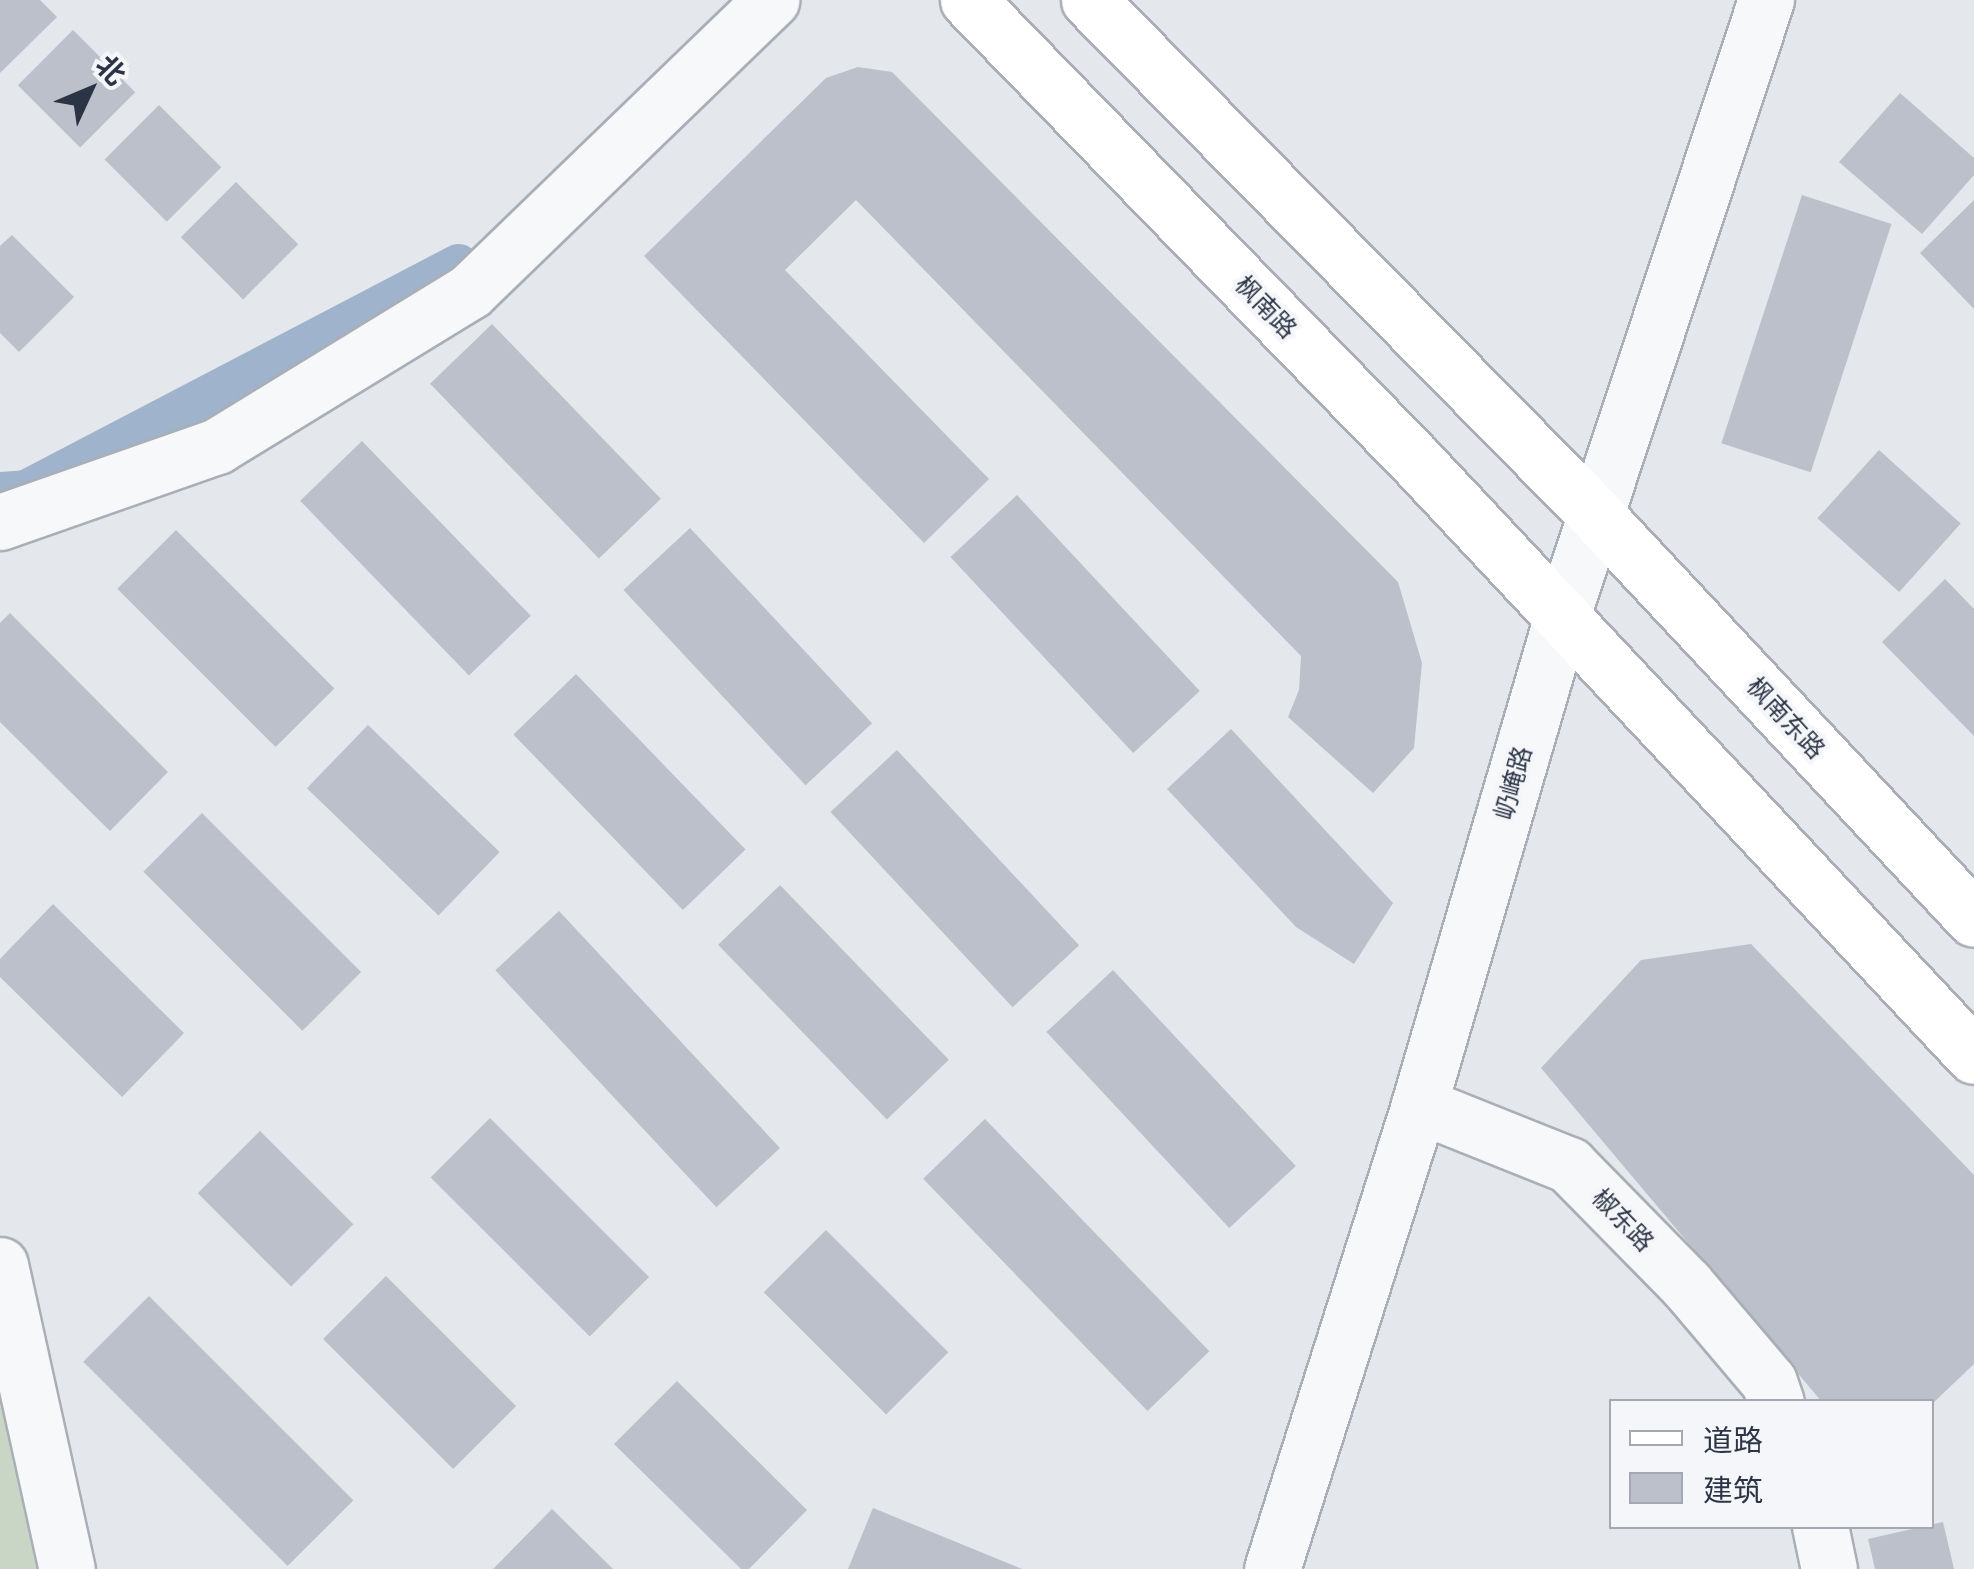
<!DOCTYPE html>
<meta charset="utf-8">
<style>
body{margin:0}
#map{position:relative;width:1974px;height:1569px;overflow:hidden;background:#e4e7ec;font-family:Manrope,"Noto Sans SC",sans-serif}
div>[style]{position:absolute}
.green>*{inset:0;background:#c9d6c5}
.canal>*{height:40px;margin:-20px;padding:0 20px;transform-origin:20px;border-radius:20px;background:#9fb4cc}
.building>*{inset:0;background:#bbc0ca;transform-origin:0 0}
.roads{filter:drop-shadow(2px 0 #a9aeb7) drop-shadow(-2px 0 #a9aeb7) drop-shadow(0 2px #a9aeb7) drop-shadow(0 -2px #a9aeb7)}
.minor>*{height:55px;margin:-27.5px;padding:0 27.5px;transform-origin:27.5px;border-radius:27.5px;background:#f7f8fa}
.major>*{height:55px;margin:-27.5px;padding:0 27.5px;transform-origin:27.5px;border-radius:27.5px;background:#fff}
span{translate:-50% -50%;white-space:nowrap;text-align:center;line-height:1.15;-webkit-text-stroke:8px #f4f6f9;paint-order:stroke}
.street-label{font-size:25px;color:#2b3445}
.legend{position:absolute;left:1609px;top:1399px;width:325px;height:130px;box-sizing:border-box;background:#f4f6f9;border:2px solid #a4a8b1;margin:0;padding:12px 18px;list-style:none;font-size:30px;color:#2b3445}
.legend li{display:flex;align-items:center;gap:20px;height:50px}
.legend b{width:50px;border:2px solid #a4a8b1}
.north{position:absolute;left:40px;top:40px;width:100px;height:100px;-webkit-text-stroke:8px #f4f6f9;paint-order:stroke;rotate:46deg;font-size:28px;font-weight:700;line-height:40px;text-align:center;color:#2b3445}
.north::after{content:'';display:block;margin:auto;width:35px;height:45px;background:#2b3445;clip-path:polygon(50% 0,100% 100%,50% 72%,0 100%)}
</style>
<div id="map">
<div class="green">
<div style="clip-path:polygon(0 1367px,41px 1569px,0 1569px)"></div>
</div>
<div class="canal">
<div style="left:0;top:492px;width:26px;rotate:-4deg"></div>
<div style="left:26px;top:490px;width:488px;rotate:-27.6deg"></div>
</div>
<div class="building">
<div style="clip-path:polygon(0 0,40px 0,57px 17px,0 73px)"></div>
<div style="left:73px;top:30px;width:88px;height:78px;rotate:45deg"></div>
<div style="clip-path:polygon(858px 67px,892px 72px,1398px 582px,1422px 663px,1414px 748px,1373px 793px,1288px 717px,1299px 690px,1301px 656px,856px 200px,785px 270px,989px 479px,924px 543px,644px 256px,826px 78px)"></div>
<div style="clip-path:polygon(1900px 93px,1974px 158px,1974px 175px,1922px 234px,1839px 162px)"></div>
<div style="left:159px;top:105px;width:88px;height:77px;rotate:45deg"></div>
<div style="left:236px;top:182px;width:88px;height:78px;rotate:45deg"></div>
<div style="left:1802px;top:195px;width:94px;height:261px;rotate:18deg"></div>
<div style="clip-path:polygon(1974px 200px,1974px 309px,1920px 253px)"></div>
<div style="clip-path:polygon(12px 235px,74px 297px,19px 352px,0 333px,0 246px)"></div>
<div style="left:492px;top:324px;width:243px;height:86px;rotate:46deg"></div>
<div style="left:362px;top:441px;width:243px;height:86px;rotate:46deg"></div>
<div style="left:1879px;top:450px;width:110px;height:92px;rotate:42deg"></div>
<div style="left:1017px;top:495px;width:268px;height:91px;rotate:47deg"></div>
<div style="left:690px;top:528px;width:267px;height:91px;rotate:47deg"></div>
<div style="left:176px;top:530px;width:224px;height:83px;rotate:45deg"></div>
<div style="clip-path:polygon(1945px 579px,1974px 609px,1974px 736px,1882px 642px)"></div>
<div style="clip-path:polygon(10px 613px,168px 772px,110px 831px,0 722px,0 623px)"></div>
<div style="left:576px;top:674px;width:244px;height:87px;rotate:46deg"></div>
<div style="left:368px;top:725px;width:183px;height:88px;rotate:44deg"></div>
<div style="clip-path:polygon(1231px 729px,1393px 903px,1354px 964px,1296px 927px,1167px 789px)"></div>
<div style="left:897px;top:750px;width:267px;height:91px;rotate:47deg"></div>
<div style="left:202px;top:813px;width:225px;height:83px;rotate:45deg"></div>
<div style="left:780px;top:885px;width:243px;height:86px;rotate:46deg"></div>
<div style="clip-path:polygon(53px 904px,184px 1033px,122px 1097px,0 977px,0 959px)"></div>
<div style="left:559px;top:911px;width:324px;height:87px;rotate:47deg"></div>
<div style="clip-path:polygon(1751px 944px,1974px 1175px,1974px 1364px,1932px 1404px,1822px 1402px,1541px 1068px,1641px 960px)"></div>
<div style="left:1113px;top:970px;width:268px;height:91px;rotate:47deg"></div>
<div style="left:490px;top:1118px;width:225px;height:84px;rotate:45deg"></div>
<div style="left:985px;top:1119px;width:323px;height:86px;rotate:46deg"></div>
<div style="left:260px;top:1131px;width:132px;height:88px;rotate:45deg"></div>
<div style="left:826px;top:1230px;width:173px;height:88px;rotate:45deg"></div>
<div style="left:386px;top:1276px;width:184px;height:89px;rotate:45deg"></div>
<div style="left:149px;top:1296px;width:289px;height:93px;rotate:45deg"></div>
<div style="clip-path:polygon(677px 1381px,807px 1510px,749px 1569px,741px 1569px,614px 1444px)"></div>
<div style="clip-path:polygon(873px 1508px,1022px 1569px,848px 1569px)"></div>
<div style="clip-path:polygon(552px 1509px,613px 1569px,493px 1569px)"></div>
<div style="clip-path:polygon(1943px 1522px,1954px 1569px,1875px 1569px,1868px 1539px)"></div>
</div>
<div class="roads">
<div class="minor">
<div style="left:0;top:522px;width:230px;rotate:-19.3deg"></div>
<div style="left:217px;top:446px;width:297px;rotate:-31.5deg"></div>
<div style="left:470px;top:291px;width:419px;rotate:-44deg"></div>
<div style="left:1419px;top:1105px;width:162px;rotate:21.8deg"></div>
<div style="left:1569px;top:1165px;width:167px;rotate:45.5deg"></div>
<div style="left:1686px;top:1284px;width:128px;rotate:49.7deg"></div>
<div style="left:1769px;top:1382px;width:21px;rotate:71deg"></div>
<div style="left:0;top:1265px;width:311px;rotate:77.6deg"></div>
<div style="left:1820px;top:1526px;width:44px;rotate:78.2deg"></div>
<div style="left:1272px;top:1569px;width:487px;rotate:-72.4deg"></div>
<div style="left:1419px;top:1105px;width:509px;rotate:-73.7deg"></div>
<div style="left:1562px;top:616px;width:649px;rotate:-71.68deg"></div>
</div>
<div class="major">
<div style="left:968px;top:0;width:644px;rotate:45.82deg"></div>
<div style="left:1417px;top:462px;width:814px;rotate:46.84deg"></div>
<div style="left:1089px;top:0;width:726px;rotate:45.45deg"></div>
<div style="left:1598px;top:517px;width:550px;rotate:46.91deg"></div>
</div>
</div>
<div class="street-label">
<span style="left:1266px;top:307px;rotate:46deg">枫南路</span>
<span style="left:1786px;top:718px;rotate:47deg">枫南东路</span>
<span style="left:1513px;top:783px;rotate:-74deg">屷崦路</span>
<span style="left:1623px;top:1220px;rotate:46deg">椒东路</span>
</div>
<ul class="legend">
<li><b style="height:12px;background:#fff"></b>道路</li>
<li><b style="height:28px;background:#bbc0ca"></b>建筑</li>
</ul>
<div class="north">北</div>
</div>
